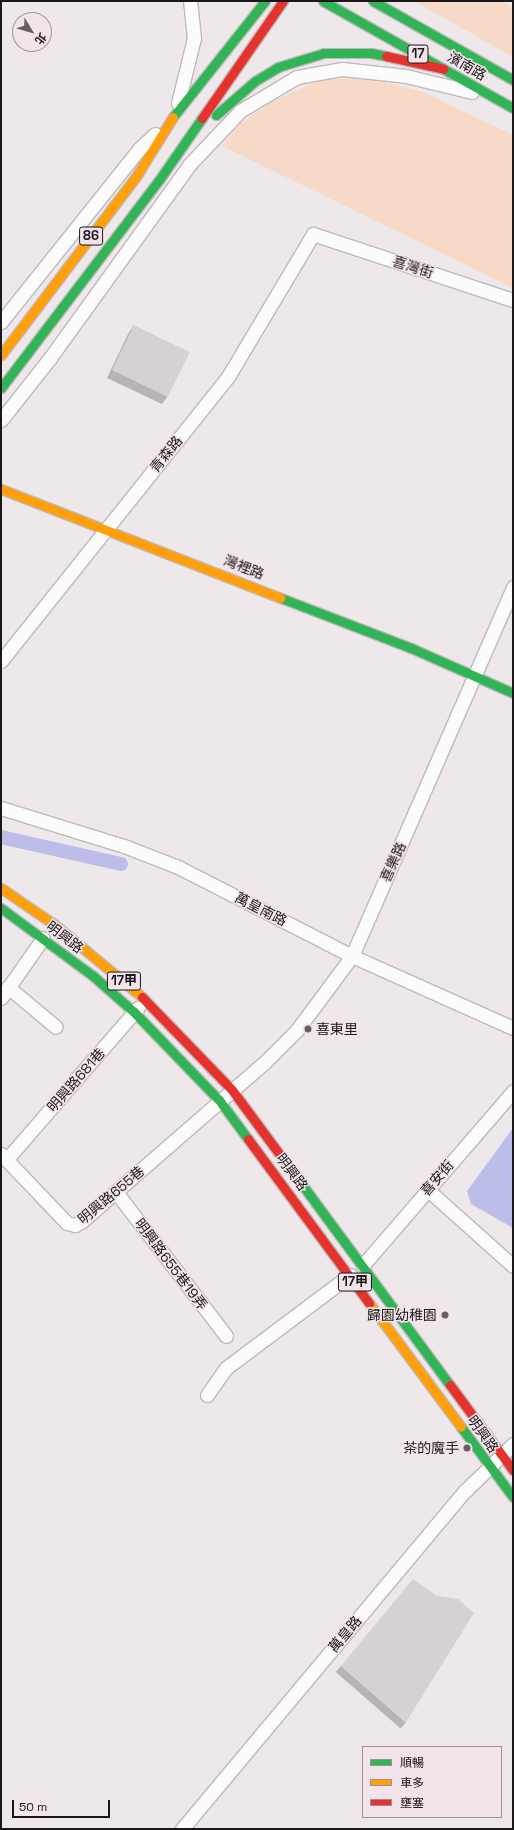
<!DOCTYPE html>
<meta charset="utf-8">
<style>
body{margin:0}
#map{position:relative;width:514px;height:1830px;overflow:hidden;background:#eee8eb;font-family:"Space Grotesk","Noto Sans TC",sans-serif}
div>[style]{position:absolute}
.green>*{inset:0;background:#f7d9c7}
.water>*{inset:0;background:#bcbde8}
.canal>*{height:14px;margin:-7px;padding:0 7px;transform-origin:7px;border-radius:7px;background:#bcbde8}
.roads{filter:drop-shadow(1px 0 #bfb9bc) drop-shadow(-1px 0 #bfb9bc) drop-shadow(0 1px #bfb9bc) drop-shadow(0 -1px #bfb9bc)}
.street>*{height:13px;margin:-6.5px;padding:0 6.5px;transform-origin:6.5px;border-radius:6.5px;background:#fcfcfc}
.fast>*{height:9px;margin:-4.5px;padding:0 4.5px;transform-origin:4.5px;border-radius:4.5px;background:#30b455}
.slow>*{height:9px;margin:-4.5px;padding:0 4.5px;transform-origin:4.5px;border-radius:4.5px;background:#ff9f0a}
.jam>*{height:9px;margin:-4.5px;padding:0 4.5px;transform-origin:4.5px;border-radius:4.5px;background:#e5322d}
.wall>*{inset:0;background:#b7b4b6;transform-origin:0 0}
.building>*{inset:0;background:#d5d1d4;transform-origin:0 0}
.dots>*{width:11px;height:11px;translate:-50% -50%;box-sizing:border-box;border:2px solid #f2e4ea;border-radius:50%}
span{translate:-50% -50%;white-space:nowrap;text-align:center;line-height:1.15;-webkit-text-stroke:3px #f2e4ea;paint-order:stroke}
.shield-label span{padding:1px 3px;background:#f2e4ea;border:1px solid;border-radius:3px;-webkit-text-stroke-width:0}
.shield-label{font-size:13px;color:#1c1719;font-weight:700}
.street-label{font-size:14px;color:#1c1719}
.poi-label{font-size:14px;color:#1c1719}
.left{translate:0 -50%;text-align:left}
.right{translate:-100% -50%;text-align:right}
.frame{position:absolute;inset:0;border:2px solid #1c1719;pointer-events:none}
.legend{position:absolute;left:362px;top:1746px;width:140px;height:72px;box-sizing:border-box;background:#f2e4ea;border:1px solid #9c9296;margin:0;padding:5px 7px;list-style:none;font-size:12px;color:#1c1719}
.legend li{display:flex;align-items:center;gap:8px;height:20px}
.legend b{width:20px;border:1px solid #9c9296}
.north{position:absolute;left:12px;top:12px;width:40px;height:40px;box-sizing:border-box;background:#f2e4ea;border:1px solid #9c9296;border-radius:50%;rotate:128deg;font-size:11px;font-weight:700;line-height:16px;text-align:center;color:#1c1719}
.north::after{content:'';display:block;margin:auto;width:14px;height:18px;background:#666062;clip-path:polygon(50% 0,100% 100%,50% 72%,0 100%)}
.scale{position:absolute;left:12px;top:1800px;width:98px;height:18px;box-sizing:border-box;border:2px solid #1c1719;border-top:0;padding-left:5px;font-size:12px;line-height:14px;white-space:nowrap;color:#1c1719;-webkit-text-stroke:3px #f2e4ea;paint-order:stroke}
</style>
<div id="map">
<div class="green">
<div style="clip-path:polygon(414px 1px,501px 1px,513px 8px,513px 57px)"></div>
<div style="clip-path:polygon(368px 78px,423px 92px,513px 135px,513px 288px,222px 146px,241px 123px,275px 100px,323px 79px)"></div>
</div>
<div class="water">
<div style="clip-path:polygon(513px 1128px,513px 1228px,471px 1204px,467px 1191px)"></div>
</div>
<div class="canal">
<div style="left:1px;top:837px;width:123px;rotate:12.7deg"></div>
</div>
<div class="roads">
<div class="street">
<div style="left:178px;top:103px;width:67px;rotate:-76.2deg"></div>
<div style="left:194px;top:38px;width:37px;rotate:-96deg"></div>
<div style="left:1px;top:322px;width:221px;rotate:-51.4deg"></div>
<div style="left:139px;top:149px;width:22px;rotate:-43deg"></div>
<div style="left:1px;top:420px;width:79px;rotate:-51.7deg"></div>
<div style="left:50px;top:358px;width:238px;rotate:-54.2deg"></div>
<div style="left:189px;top:165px;width:74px;rotate:-46.6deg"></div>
<div style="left:240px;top:111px;width:66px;rotate:-30.8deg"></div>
<div style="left:297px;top:77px;width:46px;rotate:-10.1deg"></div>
<div style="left:342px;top:69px;width:64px;rotate:6.2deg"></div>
<div style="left:406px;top:76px;width:68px;rotate:13.6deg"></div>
<div style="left:1px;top:661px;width:366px;rotate:-51.4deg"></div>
<div style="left:229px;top:375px;width:164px;rotate:-59.2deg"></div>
<div style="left:313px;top:234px;width:211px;rotate:18.3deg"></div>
<div style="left:1px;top:808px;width:129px;rotate:17.2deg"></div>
<div style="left:124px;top:846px;width:58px;rotate:21.3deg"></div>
<div style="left:178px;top:867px;width:195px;rotate:27.1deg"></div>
<div style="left:352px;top:956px;width:176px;rotate:24.1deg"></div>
<div style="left:8px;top:987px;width:62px;rotate:39.8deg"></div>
<div style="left:1px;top:998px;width:73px;rotate:-55deg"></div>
<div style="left:1px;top:1154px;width:95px;rotate:46.3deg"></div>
<div style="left:67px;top:1223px;width:8px;rotate:14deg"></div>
<div style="left:75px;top:1225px;width:8px;rotate:-30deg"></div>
<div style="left:82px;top:1221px;width:241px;rotate:-41deg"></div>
<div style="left:264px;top:1063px;width:47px;rotate:-45deg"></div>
<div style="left:297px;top:1030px;width:92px;rotate:-53.4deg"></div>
<div style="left:352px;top:956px;width:403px;rotate:-66.4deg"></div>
<div style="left:7px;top:1159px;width:200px;rotate:-49.1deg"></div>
<div style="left:428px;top:1190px;width:114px;rotate:41.8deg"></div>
<div style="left:116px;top:1192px;width:181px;rotate:52.6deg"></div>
<div style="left:363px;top:1265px;width:230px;rotate:-49.2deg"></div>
<div style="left:207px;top:1395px;width:33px;rotate:-55deg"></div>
<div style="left:226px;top:1368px;width:155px;rotate:-36.9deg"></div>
<div style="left:182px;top:1829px;width:441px;rotate:-50.1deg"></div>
<div style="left:465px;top:1491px;width:67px;rotate:-44.4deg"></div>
</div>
<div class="fast">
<div style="left:323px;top:1px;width:218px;rotate:29.4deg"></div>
<div style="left:373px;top:1px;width:161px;rotate:29.4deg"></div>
<div style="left:216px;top:115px;width:52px;rotate:-41.1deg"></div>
<div style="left:255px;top:81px;width:27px;rotate:-31deg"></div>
<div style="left:278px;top:67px;width:48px;rotate:-16.9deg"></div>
<div style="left:324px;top:53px;width:47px"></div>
<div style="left:371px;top:53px;width:15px;rotate:11deg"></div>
<div style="left:173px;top:117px;width:148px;rotate:-51.6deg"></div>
<div style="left:1px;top:388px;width:261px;rotate:-52.8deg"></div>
<div style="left:159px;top:180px;width:75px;rotate:-55.3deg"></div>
<div style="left:281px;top:598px;width:139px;rotate:21deg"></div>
<div style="left:411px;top:648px;width:111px;rotate:23.8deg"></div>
<div style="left:1px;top:908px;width:113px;rotate:36.4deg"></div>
<div style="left:92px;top:975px;width:56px;rotate:41.4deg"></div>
<div style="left:134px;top:1012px;width:122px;rotate:46deg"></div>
<div style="left:219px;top:1100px;width:49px;rotate:53.4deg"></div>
<div style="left:295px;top:1175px;width:261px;rotate:53.6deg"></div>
<div style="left:461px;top:1427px;width:87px;rotate:53.4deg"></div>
</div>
<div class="slow">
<div style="left:1px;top:355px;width:226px;rotate:-52.9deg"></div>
<div style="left:137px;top:175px;width:68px;rotate:-58.2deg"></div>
<div style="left:1px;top:489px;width:300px;rotate:21.3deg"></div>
<div style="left:1px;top:888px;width:65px;rotate:34.4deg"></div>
<div style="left:55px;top:925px;width:113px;rotate:39.6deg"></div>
<div style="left:369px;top:1303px;width:154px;rotate:53.4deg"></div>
</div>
<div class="jam">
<div style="left:386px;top:56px;width:59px;rotate:12.6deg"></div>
<div style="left:202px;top:118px;width:142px;rotate:-55.3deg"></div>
<div style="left:142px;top:997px;width:129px;rotate:45.9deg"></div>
<div style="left:232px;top:1090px;width:106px;rotate:53.5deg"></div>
<div style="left:248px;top:1139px;width:204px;rotate:53.6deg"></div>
<div style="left:450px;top:1385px;width:106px;rotate:53.5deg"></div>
</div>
</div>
<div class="wall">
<div style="clip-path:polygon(134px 325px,168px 396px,162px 404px,107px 378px,128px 334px)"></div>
<div style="left:341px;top:1666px;width:86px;height:8px;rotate:41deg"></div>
</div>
<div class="building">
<div style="left:134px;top:325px;width:62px;height:50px;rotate:26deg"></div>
<div style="clip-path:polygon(413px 1579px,437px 1596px,458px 1599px,474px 1613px,406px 1722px,341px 1666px)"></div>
</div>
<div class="dots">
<div style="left:308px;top:1029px;background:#666062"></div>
<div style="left:445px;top:1315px;background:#666062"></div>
<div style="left:467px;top:1448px;background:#666062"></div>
</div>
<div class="shield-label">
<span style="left:418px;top:54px">17</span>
<span style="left:91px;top:236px">86</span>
<span style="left:124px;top:981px">17甲</span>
<span style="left:355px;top:1282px">17甲</span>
</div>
<div class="street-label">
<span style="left:467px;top:66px;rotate:30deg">濱南路</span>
<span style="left:413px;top:267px;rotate:18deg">喜灣街</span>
<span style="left:166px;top:454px;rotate:-51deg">青森路</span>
<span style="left:244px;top:567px;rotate:21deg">灣裡路</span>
<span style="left:393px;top:862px;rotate:-66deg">喜樂路</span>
<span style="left:261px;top:909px;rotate:27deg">萬皇南路</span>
<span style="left:65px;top:937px;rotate:37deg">明興路</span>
<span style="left:76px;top:1080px;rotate:-49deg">明興路681巷</span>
<span style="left:292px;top:1172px;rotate:53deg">明興路</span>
<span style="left:437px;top:1178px;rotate:-49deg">喜安街</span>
<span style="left:111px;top:1195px;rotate:-40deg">明興路655巷</span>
<span style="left:171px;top:1264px;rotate:53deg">明興路655巷19弄</span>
<span style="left:483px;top:1434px;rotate:54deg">明興路</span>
<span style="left:345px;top:1634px;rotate:-50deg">萬皇路</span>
</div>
<div class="poi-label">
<span class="left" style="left:316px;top:1029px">喜東里</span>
<span class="right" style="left:437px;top:1315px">歸園幼稚園</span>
<span class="right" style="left:459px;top:1448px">茶的魔手</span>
</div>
<div class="frame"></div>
<ul class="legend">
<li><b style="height:5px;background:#30b455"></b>順暢</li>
<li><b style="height:5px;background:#ff9f0a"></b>車多</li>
<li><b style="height:5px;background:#e5322d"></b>壅塞</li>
</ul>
<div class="north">北</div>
<div class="scale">50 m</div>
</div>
